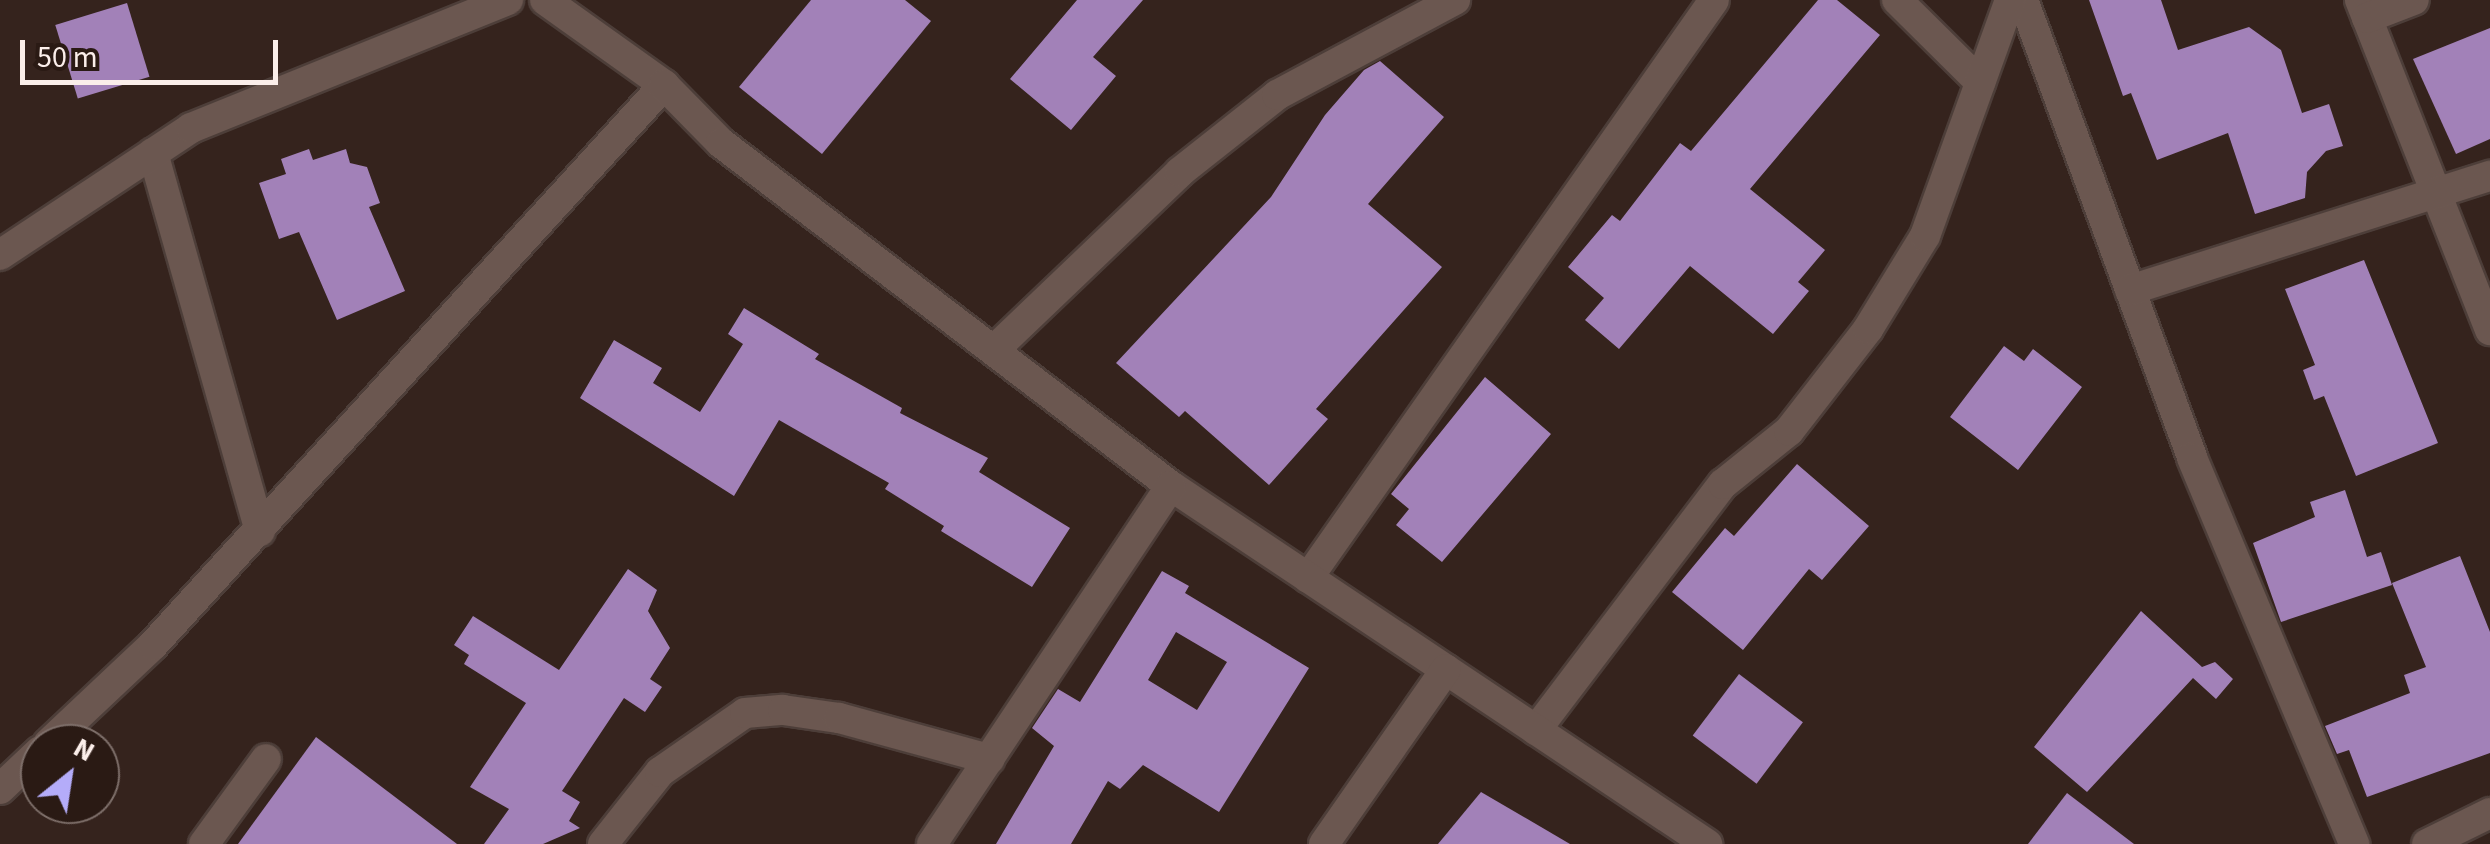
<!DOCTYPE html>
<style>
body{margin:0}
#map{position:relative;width:2490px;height:844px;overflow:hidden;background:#35231d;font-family:"Source Sans 3",sans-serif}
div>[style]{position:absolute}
.building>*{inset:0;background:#a281b8;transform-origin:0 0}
.roads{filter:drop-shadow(2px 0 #4d3e39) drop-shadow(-2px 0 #4d3e39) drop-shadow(0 2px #4d3e39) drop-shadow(0 -2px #4d3e39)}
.minor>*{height:30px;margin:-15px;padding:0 15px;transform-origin:15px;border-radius:15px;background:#6b5750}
span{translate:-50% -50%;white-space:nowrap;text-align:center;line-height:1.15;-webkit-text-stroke:10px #2a1a14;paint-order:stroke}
.north{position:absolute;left:20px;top:724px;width:100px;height:100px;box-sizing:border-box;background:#2a1a14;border:2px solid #7e6f6a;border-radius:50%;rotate:30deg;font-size:28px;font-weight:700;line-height:40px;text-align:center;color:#fbeeea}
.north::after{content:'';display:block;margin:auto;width:35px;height:45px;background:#b4acf9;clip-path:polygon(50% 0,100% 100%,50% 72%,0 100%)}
.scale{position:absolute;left:20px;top:40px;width:258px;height:45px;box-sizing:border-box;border:5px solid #fbeeea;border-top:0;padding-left:12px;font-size:30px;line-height:35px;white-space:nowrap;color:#fbeeea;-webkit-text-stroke:8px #2a1a14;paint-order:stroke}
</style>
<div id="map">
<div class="building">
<div style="clip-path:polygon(811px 0,905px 0,931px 21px,822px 154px,739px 87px)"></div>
<div style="clip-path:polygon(1077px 0,1143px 0,1093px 57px,1116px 76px,1071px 130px,1010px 79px)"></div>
<div style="clip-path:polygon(1818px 0,1837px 0,1880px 35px,1750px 189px,1825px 250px,1798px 282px,1809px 291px,1773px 334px,1690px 266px,1619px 349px,1585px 320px,1604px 298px,1568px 267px,1612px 215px,1620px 221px,1680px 143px,1691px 151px)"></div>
<div style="clip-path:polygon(2089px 0,2161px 0,2178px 50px,2249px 27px,2281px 50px,2302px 113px,2329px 104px,2343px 146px,2326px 151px,2307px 172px,2305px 198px,2255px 214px,2228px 133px,2157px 160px,2131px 93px,2123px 96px)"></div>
<div style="left:127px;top:3px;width:77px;height:75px;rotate:73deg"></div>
<div style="clip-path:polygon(2490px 28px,2490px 139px,2456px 154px,2413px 59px)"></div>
<div style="clip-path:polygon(1380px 61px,1444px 117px,1368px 204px,1442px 267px,1316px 409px,1328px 419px,1269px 485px,1185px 411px,1179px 417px,1116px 363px,1271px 197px,1325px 115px,1364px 70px)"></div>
<div style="clip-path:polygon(309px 149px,313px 160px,346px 149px,350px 163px,367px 167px,380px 203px,369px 207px,405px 291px,337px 320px,299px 232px,279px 239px,259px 183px,286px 174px,281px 159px)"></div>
<div style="clip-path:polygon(2364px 260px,2438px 443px,2356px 476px,2324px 396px,2314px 400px,2303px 370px,2315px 365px,2285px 289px)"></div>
<div style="clip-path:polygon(744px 308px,819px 354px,815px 359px,902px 408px,900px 413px,988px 458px,979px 472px,1070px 528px,1032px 587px,941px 531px,944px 526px,885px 489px,889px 483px,779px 420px,734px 496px,580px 398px,614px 340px,662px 368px,653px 383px,700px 412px,743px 344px,728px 334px)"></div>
<div style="clip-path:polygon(2004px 346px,2024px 361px,2033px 349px,2082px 387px,2018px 470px,1950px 417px)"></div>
<div style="clip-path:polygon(1485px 377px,1551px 434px,1442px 562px,1396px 525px,1409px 509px,1391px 494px)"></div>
<div style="clip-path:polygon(1797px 464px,1869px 526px,1822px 580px,1809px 569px,1743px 650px,1672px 592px,1725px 528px,1734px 536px)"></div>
<div style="clip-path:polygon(2345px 490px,2367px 557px,2381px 552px,2392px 585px,2281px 622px,2253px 543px,2315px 517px,2310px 502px)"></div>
<div style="clip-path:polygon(2460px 556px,2490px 632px,2490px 753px,2367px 797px,2349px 750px,2337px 754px,2325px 726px,2410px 693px,2404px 675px,2426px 667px,2392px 583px)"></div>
<div style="clip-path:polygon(628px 569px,657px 590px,648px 611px,670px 648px,650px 679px,662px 687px,645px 712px,624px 698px,562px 791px,580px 802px,569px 821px,580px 828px,543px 844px,484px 844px,509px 809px,470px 787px,526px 703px,464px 664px,469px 655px,454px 645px,473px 616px,559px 670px)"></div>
<div style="clip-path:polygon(evenodd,1162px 571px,1189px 586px,1185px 593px,1309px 668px,1219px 812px,1143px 765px,1120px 789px,1108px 781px,1071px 844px,996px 844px,1054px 746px,1032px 728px,1058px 689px,1080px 702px,1162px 571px,1176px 632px,1227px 662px,1197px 710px,1148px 680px,1176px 632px)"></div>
<div style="clip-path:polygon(2141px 611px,2202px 667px,2215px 662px,2233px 679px,2216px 699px,2193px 678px,2087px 792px,2034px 747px)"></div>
<div style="left:1739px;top:674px;width:80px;height:77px;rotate:37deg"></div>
<div style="clip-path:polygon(316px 737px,457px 844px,238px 844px)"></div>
<div style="clip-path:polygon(1481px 792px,1570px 844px,1438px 844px)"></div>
<div style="clip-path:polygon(2067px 793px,2134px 844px,2028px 844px)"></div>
</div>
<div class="roads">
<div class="minor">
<div style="left:545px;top:0;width:146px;rotate:35.5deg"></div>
<div style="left:1897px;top:0;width:117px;rotate:44.7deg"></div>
<div style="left:2023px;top:0;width:488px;rotate:69.7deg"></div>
<div style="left:2192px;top:458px;width:419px;rotate:67.2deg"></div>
<div style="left:2360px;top:0;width:355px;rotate:68.5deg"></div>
<div style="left:2367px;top:18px;width:50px;rotate:-21deg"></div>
<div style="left:153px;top:153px;width:393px;rotate:74.2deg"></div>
<div style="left:0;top:255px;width:229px;rotate:-33.6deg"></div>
<div style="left:191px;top:128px;width:342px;rotate:-22deg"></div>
<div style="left:2130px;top:290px;width:378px;rotate:-17.6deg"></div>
<div style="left:994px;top:350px;width:257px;rotate:-43.7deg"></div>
<div style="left:1180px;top:172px;width:124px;rotate:-38.4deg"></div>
<div style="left:1277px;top:95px;width:202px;rotate:-28.1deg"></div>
<div style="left:1308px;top:578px;width:706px;rotate:-54.91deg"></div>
<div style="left:1536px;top:730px;width:309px;rotate:-52.8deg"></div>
<div style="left:1723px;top:484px;width:85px;rotate:-38.8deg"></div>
<div style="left:1789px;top:431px;width:129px;rotate:-52.2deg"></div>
<div style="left:1868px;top:329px;width:109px;rotate:-58.5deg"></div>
<div style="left:1925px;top:236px;width:251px;rotate:-70.2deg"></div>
<div style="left:48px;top:744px;width:144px;rotate:-43.3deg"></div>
<div style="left:153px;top:645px;width:758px;rotate:-47.62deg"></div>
<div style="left:664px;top:85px;width:81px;rotate:45.5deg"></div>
<div style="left:721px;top:143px;width:566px;rotate:37.32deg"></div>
<div style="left:1171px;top:486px;width:645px;rotate:33.74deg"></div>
<div style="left:0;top:789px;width:55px;rotate:-43.5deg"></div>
<div style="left:204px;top:844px;width:105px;rotate:-53.9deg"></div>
<div style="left:603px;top:844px;width:92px;rotate:-51.6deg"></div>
<div style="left:660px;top:772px;width:103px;rotate:-34.8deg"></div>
<div style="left:745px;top:713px;width:38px;rotate:-5deg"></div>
<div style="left:783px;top:710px;width:57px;rotate:8.1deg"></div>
<div style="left:839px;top:718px;width:156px;rotate:15.3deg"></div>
<div style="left:932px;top:844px;width:430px;rotate:-56.3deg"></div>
<div style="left:1324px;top:844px;width:213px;rotate:-55.1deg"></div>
<div style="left:2427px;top:844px;width:70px;rotate:-26.2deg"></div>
</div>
</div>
<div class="north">N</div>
<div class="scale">50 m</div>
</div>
